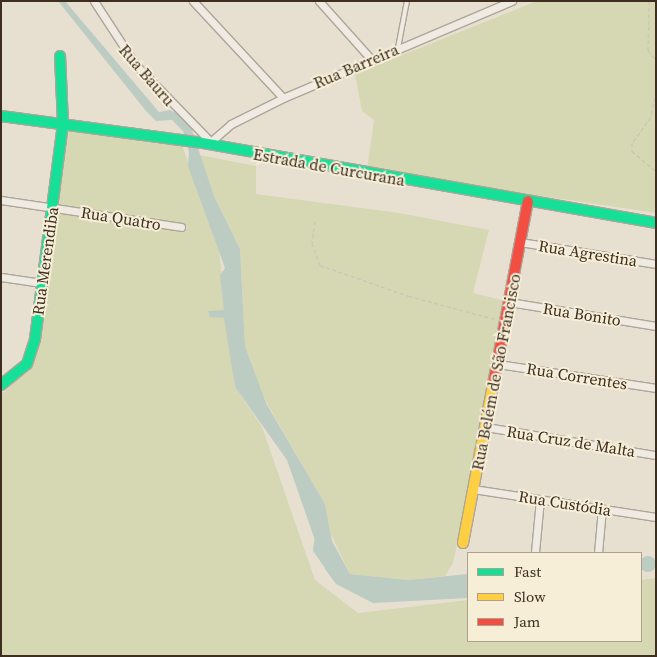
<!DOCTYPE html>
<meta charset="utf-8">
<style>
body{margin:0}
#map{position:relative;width:657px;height:657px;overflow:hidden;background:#e7e0d1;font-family:"Source Serif 4",serif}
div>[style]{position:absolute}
.green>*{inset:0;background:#d6d7b3}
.water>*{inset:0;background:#bcccc2}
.round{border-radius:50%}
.canal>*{height:9px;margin:-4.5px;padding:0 4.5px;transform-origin:4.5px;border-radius:4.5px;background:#bcccc2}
.path>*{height:1px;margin-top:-0.5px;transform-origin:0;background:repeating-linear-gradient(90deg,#c8c2b9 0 4px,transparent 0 6.5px)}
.roads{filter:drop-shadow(1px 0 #ada599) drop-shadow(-1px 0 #ada599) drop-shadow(0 1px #ada599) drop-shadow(0 -1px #ada599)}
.lane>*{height:4px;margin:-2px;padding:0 2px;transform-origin:2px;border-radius:2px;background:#efebe3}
.street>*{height:7px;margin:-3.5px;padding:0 3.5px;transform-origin:3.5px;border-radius:3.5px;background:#efebe3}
.fast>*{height:10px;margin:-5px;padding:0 5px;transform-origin:5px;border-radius:5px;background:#16e098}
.slow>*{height:10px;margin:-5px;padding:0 5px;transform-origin:5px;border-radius:5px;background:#ffcf43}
.jam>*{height:10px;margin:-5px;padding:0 5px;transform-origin:5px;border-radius:5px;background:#f24e42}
span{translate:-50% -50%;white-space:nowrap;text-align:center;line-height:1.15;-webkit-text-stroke:4px #f7eed8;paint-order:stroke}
.street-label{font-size:16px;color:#3d2e20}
.frame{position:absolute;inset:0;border:2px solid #3d2e20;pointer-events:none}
.legend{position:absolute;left:467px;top:552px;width:175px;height:90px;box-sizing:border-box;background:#f7eed8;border:1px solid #ada18e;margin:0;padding:6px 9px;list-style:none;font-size:15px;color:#3d2e20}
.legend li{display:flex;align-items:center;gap:10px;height:25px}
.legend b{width:25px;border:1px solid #ada18e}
</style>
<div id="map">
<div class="green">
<div style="clip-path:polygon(537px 1px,656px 1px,656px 213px,367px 170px,374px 120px,362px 111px,355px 74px)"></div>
<div style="clip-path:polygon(62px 130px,182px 145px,219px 251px,235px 387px,262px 427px,315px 580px,358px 613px,468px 600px,468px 641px,641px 641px,641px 580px,656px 578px,656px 656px,1px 656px,1px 393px,5px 392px,34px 358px)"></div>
<div style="clip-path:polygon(194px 154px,256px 166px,256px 194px,399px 213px,489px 230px,473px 293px,509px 302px,453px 563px,445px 576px,408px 580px,350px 574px,331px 534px,325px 504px,264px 398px,245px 346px,240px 249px)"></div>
</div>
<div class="water">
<div style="clip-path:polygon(58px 1px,65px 1px,159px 112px,170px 110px,182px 116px,192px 130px,214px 196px,240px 249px,245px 346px,266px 403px,325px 504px,332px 541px,350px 574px,408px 580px,468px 574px,468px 598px,373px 603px,336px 584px,325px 569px,287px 460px,235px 387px,224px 318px,210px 317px,208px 311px,224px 310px,220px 275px,225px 268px,188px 166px,189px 152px,183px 131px,172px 120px,156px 121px,146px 111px)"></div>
<div class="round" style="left:640px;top:556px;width:16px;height:16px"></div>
</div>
<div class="canal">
<div style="left:319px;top:535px;width:14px;rotate:98deg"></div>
<div style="left:317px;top:549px;width:16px;rotate:55deg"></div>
</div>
<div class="path">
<div style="left:649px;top:1px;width:49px;rotate:91.2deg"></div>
<div style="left:648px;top:50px;width:13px;rotate:51deg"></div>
<div style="left:656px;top:91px;width:26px;rotate:101deg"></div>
<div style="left:651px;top:117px;width:32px;rotate:126deg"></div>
<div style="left:632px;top:143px;width:8px;rotate:90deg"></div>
<div style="left:632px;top:151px;width:31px;rotate:40deg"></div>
<div style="left:315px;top:221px;width:22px;rotate:98deg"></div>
<div style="left:312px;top:243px;width:23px;rotate:70deg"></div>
<div style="left:320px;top:265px;width:94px;rotate:19.2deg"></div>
<div style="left:409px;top:296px;width:89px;rotate:15deg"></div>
</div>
<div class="roads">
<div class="lane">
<div style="left:398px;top:48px;width:48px;rotate:-79.2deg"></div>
</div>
<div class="street">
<div style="left:94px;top:1px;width:75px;rotate:56.9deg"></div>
<div style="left:135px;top:64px;width:107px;rotate:45.8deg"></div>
<div style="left:193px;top:1px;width:132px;rotate:47.1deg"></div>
<div style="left:319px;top:1px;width:79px;rotate:48.1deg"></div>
<div style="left:208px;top:144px;width:30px;rotate:-41deg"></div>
<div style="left:231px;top:124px;width:58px;rotate:-26.6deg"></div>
<div style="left:283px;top:98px;width:249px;rotate:-23deg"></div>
<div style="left:1px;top:200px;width:182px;rotate:8.5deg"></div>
<div style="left:520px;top:242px;width:138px;rotate:9.2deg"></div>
<div style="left:1px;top:277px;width:41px;rotate:8.3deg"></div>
<div style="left:509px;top:302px;width:149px;rotate:9.3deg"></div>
<div style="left:498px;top:364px;width:160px;rotate:8.6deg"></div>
<div style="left:486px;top:427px;width:172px;rotate:9.4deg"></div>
<div style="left:473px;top:489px;width:185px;rotate:8.7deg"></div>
<div style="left:535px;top:552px;width:53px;rotate:-84.6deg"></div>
<div style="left:598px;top:553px;width:45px;rotate:-84.9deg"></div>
</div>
<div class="fast">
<div style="left:1px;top:116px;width:198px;rotate:7.6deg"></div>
<div style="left:197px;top:142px;width:466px;rotate:10deg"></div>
<div style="left:1px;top:385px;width:33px;rotate:-39deg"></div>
<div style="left:27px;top:364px;width:26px;rotate:-72deg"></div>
<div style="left:35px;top:339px;width:217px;rotate:-82.6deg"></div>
<div style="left:63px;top:124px;width:68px;rotate:-92.5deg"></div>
</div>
<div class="slow">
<div style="left:463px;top:543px;width:167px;rotate:-79.3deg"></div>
</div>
<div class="jam">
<div style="left:494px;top:379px;width:181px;rotate:-79.2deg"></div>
</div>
</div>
<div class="street-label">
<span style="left:356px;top:66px;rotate:-23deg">Rua Barreira</span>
<span style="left:147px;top:75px;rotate:49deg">Rua Bauru</span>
<span style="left:329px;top:167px;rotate:10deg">Estrada de Curcurana</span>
<span style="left:121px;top:218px;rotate:9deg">Rua Quatro</span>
<span style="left:588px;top:253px;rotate:9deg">Rua Agrestina</span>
<span style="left:45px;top:261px;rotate:-82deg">Rua Merendiba</span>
<span style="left:582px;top:314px;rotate:9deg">Rua Bonito</span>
<span style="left:496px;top:372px;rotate:-79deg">Rua Belém de São Francisco</span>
<span style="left:577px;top:376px;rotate:9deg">Rua Correntes</span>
<span style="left:571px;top:441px;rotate:9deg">Rua Cruz de Malta</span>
<span style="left:565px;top:503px;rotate:9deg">Rua Custódia</span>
</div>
<div class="frame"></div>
<ul class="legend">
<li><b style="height:6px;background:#16e098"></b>Fast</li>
<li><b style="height:6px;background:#ffcf43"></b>Slow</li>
<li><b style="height:6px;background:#f24e42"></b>Jam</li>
</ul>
</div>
